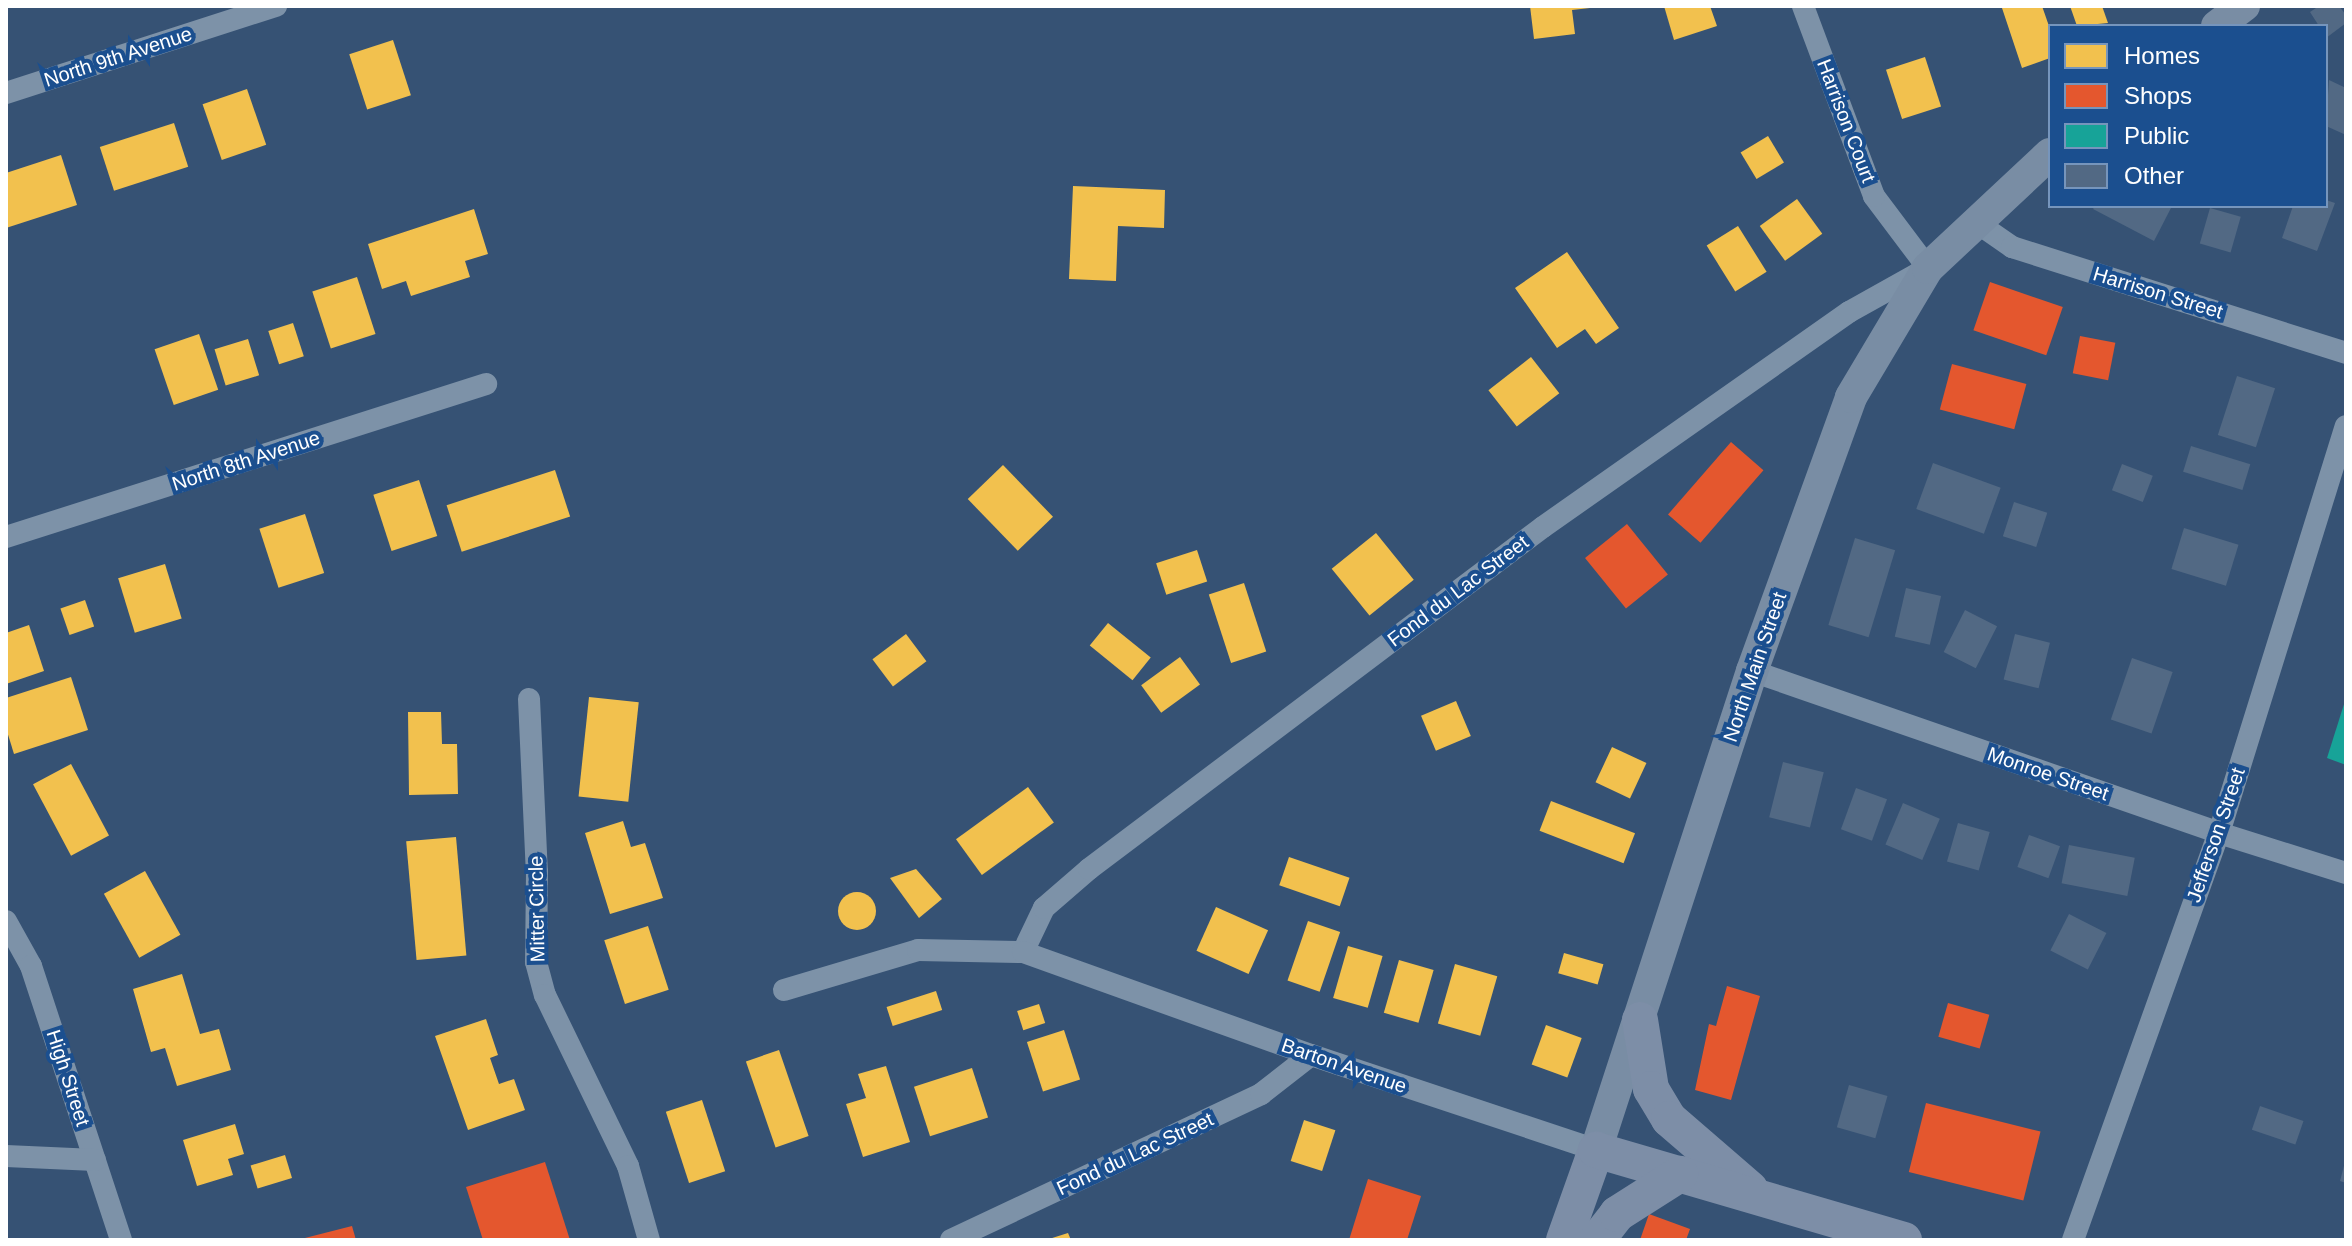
<!DOCTYPE html>
<style>
body{margin:0}
#map{position:relative;width:2352px;height:1246px;overflow:hidden;background:#365274;font-family:Arial,sans-serif}
div>[style]{position:absolute}
.homes>*{inset:0;background:#f2c14e;transform-origin:0 0}
.round{border-radius:50%}
.shops>*{inset:0;background:#e4572e;transform-origin:0 0}
.public>*{inset:0;background:#17a398}
.building>*{inset:0;background:#526984;transform-origin:0 0}
.minor>*{height:22px;margin:-11px;padding:0 11px;transform-origin:11px;border-radius:11px;background:#7d92a8}
.secondary>*{height:32px;margin:-16px;padding:0 16px;transform-origin:16px;border-radius:16px;background:#798da4}
.primary>*{height:36px;margin:-18px;padding:0 18px;transform-origin:18px;border-radius:18px;background:#7d8ea7}
span{translate:-50% -50%;white-space:nowrap;text-align:center;line-height:1.15;-webkit-text-stroke:8px #1b4f8f;paint-order:stroke}
.street-label{font-size:20px;color:#fff}
.frame{position:absolute;inset:0;border:8px solid #fff;pointer-events:none}
.legend{position:absolute;left:2048px;top:24px;width:280px;height:184px;box-sizing:border-box;background:#1b4f8f;border:2px solid #7695bc;margin:0;padding:10px 14px;list-style:none;font-size:24px;color:#fff}
.legend li{display:flex;align-items:center;gap:16px;height:40px}
.legend b{width:40px;border:2px solid #7695bc}
</style>
<div id="map">
<div class="homes">
<div style="clip-path:polygon(1530px 6px,1590px 6px,1590px 8px,1572px 10px,1575px 34px,1534px 39px)"></div>
<div style="clip-path:polygon(1664px 6px,1710px 6px,1717px 26px,1674px 40px)"></div>
<div style="clip-path:polygon(2009px 6px,2042px 6px,2050px 29px,2050px 58px,2022px 68px,2002px 8px)"></div>
<div style="clip-path:polygon(2070px 6px,2102px 6px,2108px 23px,2077px 26px)"></div>
<div style="left:393px;top:40px;width:58px;height:46px;rotate:72deg"></div>
<div style="left:1925px;top:57px;width:52px;height:41px;rotate:72deg"></div>
<div style="left:247px;top:89px;width:59px;height:47px;rotate:71deg"></div>
<div style="left:174px;top:123px;width:46px;height:78px;rotate:72deg"></div>
<div style="left:1768px;top:136px;width:31px;height:32px;rotate:59deg"></div>
<div style="clip-path:polygon(61px 155px,77px 205px,6px 228px,6px 173px)"></div>
<div style="clip-path:polygon(1073px 186px,1165px 190px,1164px 228px,1118px 226px,1116px 281px,1069px 279px)"></div>
<div style="left:1797px;top:199px;width:43px;height:46px;rotate:54deg"></div>
<div style="clip-path:polygon(474px 209px,488px 254px,465px 261px,470px 277px,411px 296px,406px 281px,382px 289px,368px 244px)"></div>
<div style="left:1738px;top:226px;width:54px;height:37px;rotate:58deg"></div>
<div style="clip-path:polygon(1567px 252px,1619px 328px,1596px 344px,1585px 329px,1557px 348px,1515px 288px)"></div>
<div style="left:357px;top:277px;width:60px;height:47px;rotate:72deg"></div>
<div style="left:293px;top:323px;width:35px;height:26px;rotate:72deg"></div>
<div style="left:199px;top:334px;width:59px;height:47px;rotate:71deg"></div>
<div style="left:248px;top:339px;width:38px;height:35px;rotate:73deg"></div>
<div style="left:1531px;top:357px;width:46px;height:54px;rotate:52deg"></div>
<div style="left:1003px;top:465px;width:72px;height:49px;rotate:46deg"></div>
<div style="left:555px;top:470px;width:49px;height:114px;rotate:72deg"></div>
<div style="left:419px;top:480px;width:59px;height:48px;rotate:72deg"></div>
<div style="left:305px;top:514px;width:62px;height:48px;rotate:72deg"></div>
<div style="left:1376px;top:533px;width:60px;height:57px;rotate:51deg"></div>
<div style="left:1197px;top:550px;width:33px;height:43px;rotate:72deg"></div>
<div style="left:165px;top:564px;width:57px;height:49px;rotate:73deg"></div>
<div style="left:1244px;top:583px;width:72px;height:37px;rotate:72deg"></div>
<div style="left:85px;top:600px;width:28px;height:26px;rotate:71deg"></div>
<div style="left:1108px;top:623px;width:55px;height:29px;rotate:39deg"></div>
<div style="clip-path:polygon(29px 625px,44px 671px,6px 684px,6px 633px)"></div>
<div style="left:906px;top:634px;width:34px;height:42px;rotate:53deg"></div>
<div style="left:1180px;top:657px;width:34px;height:48px;rotate:54deg"></div>
<div style="clip-path:polygon(71px 677px,88px 730px,14px 754px,6px 728px,6px 698px)"></div>
<div style="left:589px;top:697px;width:50px;height:100px;rotate:6deg"></div>
<div style="left:1456px;top:701px;width:38px;height:38px;rotate:67deg"></div>
<div style="clip-path:polygon(408px 712px,441px 712px,442px 744px,457px 744px,458px 794px,409px 795px)"></div>
<div style="left:1612px;top:747px;width:38px;height:39px;rotate:25deg"></div>
<div style="left:71px;top:764px;width:81px;height:43px;rotate:62deg"></div>
<div style="left:1028px;top:787px;width:44px;height:89px;rotate:54deg"></div>
<div style="left:1551px;top:801px;width:90px;height:32px;rotate:21deg"></div>
<div style="clip-path:polygon(623px 821px,631px 847px,645px 843px,663px 898px,610px 914px,585px 833px)"></div>
<div style="left:456px;top:837px;width:119px;height:50px;rotate:85deg"></div>
<div style="left:1289px;top:857px;width:64px;height:30px;rotate:19deg"></div>
<div style="clip-path:polygon(916px 869px,942px 899px,919px 918px,890px 878px)"></div>
<div style="left:145px;top:871px;width:73px;height:47px;rotate:61deg"></div>
<div class="round" style="left:838px;top:892px;width:38px;height:38px"></div>
<div style="left:1216px;top:907px;width:57px;height:48px;rotate:24deg"></div>
<div style="left:1308px;top:921px;width:34px;height:63px;rotate:19deg"></div>
<div style="left:648px;top:926px;width:67px;height:46px;rotate:72deg"></div>
<div style="left:1348px;top:946px;width:36px;height:54px;rotate:16deg"></div>
<div style="left:1564px;top:953px;width:41px;height:21px;rotate:16deg"></div>
<div style="left:1399px;top:960px;width:36px;height:55px;rotate:16deg"></div>
<div style="left:1455px;top:964px;width:44px;height:62px;rotate:16deg"></div>
<div style="clip-path:polygon(182px 974px,200px 1034px,219px 1029px,231px 1070px,177px 1086px,165px 1048px,151px 1052px,133px 989px)"></div>
<div style="left:936px;top:991px;width:20px;height:52px;rotate:72deg"></div>
<div style="left:1039px;top:1004px;width:20px;height:23px;rotate:72deg"></div>
<div style="clip-path:polygon(486px 1019px,498px 1055px,490px 1058px,499px 1084px,514px 1079px,525px 1110px,468px 1130px,435px 1036px)"></div>
<div style="left:1546px;top:1025px;width:38px;height:42px;rotate:20deg"></div>
<div style="left:1064px;top:1030px;width:52px;height:39px;rotate:72deg"></div>
<div style="left:779px;top:1050px;width:91px;height:35px;rotate:71deg"></div>
<div style="clip-path:polygon(886px 1066px,910px 1142px,863px 1157px,846px 1104px,866px 1098px,858px 1074px)"></div>
<div style="left:972px;top:1068px;width:52px;height:61px;rotate:72deg"></div>
<div style="left:702px;top:1100px;width:75px;height:38px;rotate:72deg"></div>
<div style="left:1304px;top:1120px;width:33px;height:43px;rotate:18deg"></div>
<div style="clip-path:polygon(235px 1124px,244px 1154px,228px 1159px,233px 1175px,197px 1186px,183px 1140px)"></div>
<div style="left:285px;top:1155px;width:24px;height:36px;rotate:73deg"></div>
<div style="clip-path:polygon(1068px 1233px,1071px 1240px,1049px 1240px,1049px 1239px)"></div>
</div>
<div class="shops">
<div style="left:1990px;top:282px;width:77px;height:51px;rotate:19deg"></div>
<div style="left:2080px;top:336px;width:36px;height:38px;rotate:11deg"></div>
<div style="left:1952px;top:364px;width:77px;height:47px;rotate:15deg"></div>
<div style="left:1731px;top:442px;width:43px;height:96px;rotate:41deg"></div>
<div style="left:1627px;top:524px;width:65px;height:54px;rotate:51deg"></div>
<div style="clip-path:polygon(1727px 986px,1760px 996px,1731px 1100px,1695px 1090px,1709px 1024px,1716px 1026px)"></div>
<div style="left:1948px;top:1003px;width:43px;height:35px;rotate:16deg"></div>
<div style="left:1926px;top:1103px;width:118px;height:71px;rotate:14deg"></div>
<div style="clip-path:polygon(545px 1162px,570px 1240px,483px 1240px,466px 1187px)"></div>
<div style="clip-path:polygon(1368px 1179px,1421px 1196px,1407px 1240px,1349px 1240px)"></div>
<div style="clip-path:polygon(1649px 1214px,1690px 1229px,1686px 1240px,1640px 1240px)"></div>
<div style="clip-path:polygon(352px 1226px,356px 1240px,301px 1240px,301px 1239px)"></div>
</div>
<div class="public">
<div style="clip-path:polygon(2345px 701px,2346px 701px,2346px 765px,2327px 758px)"></div>
</div>
<div class="building">
<div style="clip-path:polygon(2319px 6px,2339px 6px,2346px 15px,2346px 23px,2326px 38px,2326px 26px,2319px 26px,2310px 12px)"></div>
<div style="clip-path:polygon(2329px 80px,2346px 88px,2346px 135px,2326px 126px)"></div>
<div style="clip-path:polygon(2326px 200px,2335px 203px,2317px 251px,2282px 238px,2293px 206px,2326px 206px)"></div>
<div style="clip-path:polygon(2095px 206px,2172px 206px,2154px 241px,2093px 209px)"></div>
<div style="left:2210px;top:208px;width:32px;height:37px;rotate:16deg"></div>
<div style="left:2237px;top:376px;width:40px;height:62px;rotate:18deg"></div>
<div style="left:2191px;top:446px;width:62px;height:27px;rotate:17deg"></div>
<div style="left:1933px;top:463px;width:72px;height:49px;rotate:20deg"></div>
<div style="left:2122px;top:464px;width:33px;height:28px;rotate:21deg"></div>
<div style="left:2014px;top:502px;width:35px;height:36px;rotate:18deg"></div>
<div style="left:2184px;top:528px;width:57px;height:43px;rotate:17deg"></div>
<div style="left:1855px;top:538px;width:42px;height:91px;rotate:17deg"></div>
<div style="left:1906px;top:588px;width:36px;height:50px;rotate:13deg"></div>
<div style="left:1965px;top:610px;width:36px;height:47px;rotate:27deg"></div>
<div style="left:2015px;top:634px;width:36px;height:47px;rotate:14deg"></div>
<div style="left:2132px;top:658px;width:43px;height:65px;rotate:19deg"></div>
<div style="left:1783px;top:762px;width:42px;height:57px;rotate:14deg"></div>
<div style="left:1856px;top:788px;width:33px;height:44px;rotate:20deg"></div>
<div style="left:1903px;top:803px;width:40px;height:45px;rotate:23deg"></div>
<div style="left:1958px;top:823px;width:33px;height:40px;rotate:16deg"></div>
<div style="left:2029px;top:835px;width:33px;height:34px;rotate:20deg"></div>
<div style="left:2069px;top:845px;width:67px;height:39px;rotate:11deg"></div>
<div style="left:2069px;top:914px;width:42px;height:41px;rotate:27deg"></div>
<div style="left:1849px;top:1085px;width:40px;height:44px;rotate:16deg"></div>
<div style="left:2260px;top:1106px;width:46px;height:25px;rotate:19deg"></div>
<div style="clip-path:polygon(2345px 1162px,2346px 1162px,2346px 1183px,2340px 1181px)"></div>
</div>
<div class="minor">
<div style="left:6px;top:93px;width:284px;rotate:-17.9deg"></div>
<div style="left:1976px;top:222px;width:44px;rotate:34.8deg"></div>
<div style="left:2012px;top:247px;width:350px;rotate:17.6deg"></div>
<div style="left:6px;top:537px;width:504px;rotate:-17.68deg"></div>
<div style="left:1752px;top:671px;width:494px;rotate:19.1deg"></div>
<div style="left:2219px;top:833px;width:133px;rotate:17.5deg"></div>
<div style="left:529px;top:699px;width:173px;rotate:87.4deg"></div>
<div style="left:537px;top:872px;width:90px;rotate:90.6deg"></div>
<div style="left:536px;top:962px;width:34px;rotate:75deg"></div>
<div style="left:545px;top:995px;width:190px;rotate:64.1deg"></div>
<div style="left:628px;top:1166px;width:77px;rotate:74.2deg"></div>
<div style="left:6px;top:921px;width:51px;rotate:60.9deg"></div>
<div style="left:31px;top:966px;width:288px;rotate:71.8deg"></div>
<div style="left:1023px;top:952px;width:49px;rotate:-64.5deg"></div>
<div style="left:1044px;top:908px;width:60px;rotate:-40.9deg"></div>
<div style="left:1089px;top:869px;width:568px;rotate:-36.99deg"></div>
<div style="left:1543px;top:527px;width:374px;rotate:-35.1deg"></div>
<div style="left:1849px;top:312px;width:90px;rotate:-29.1deg"></div>
<div style="left:1928px;top:268px;width:90px;rotate:-126.9deg"></div>
<div style="left:1874px;top:196px;width:203px;rotate:-110.5deg"></div>
<div style="left:784px;top:990px;width:140px;rotate:-16.6deg"></div>
<div style="left:918px;top:950px;width:105px;rotate:1.1deg"></div>
<div style="left:1023px;top:952px;width:306px;rotate:19.7deg"></div>
<div style="left:1311px;top:1055px;width:300px;rotate:18.4deg"></div>
<div style="left:6px;top:1156px;width:89px;rotate:2.6deg"></div>
<div style="left:951px;top:1240px;width:343px;rotate:-25.2deg"></div>
<div style="left:1261px;top:1094px;width:63px;rotate:-38deg"></div>
<div style="left:2073px;top:1240px;width:432px;rotate:-70.3deg"></div>
<div style="left:2219px;top:833px;width:426px;rotate:-72.7deg"></div>
</div>
<div class="secondary">
<div style="left:2217px;top:26px;width:34px;rotate:-37deg"></div>
<div style="left:1596px;top:1150px;width:504px;rotate:-71.96deg"></div>
<div style="left:1752px;top:671px;width:291px;rotate:-70.1deg"></div>
<div style="left:1851px;top:397px;width:150px;rotate:-59.2deg"></div>
<div style="left:1928px;top:268px;width:167px;rotate:-43.1deg"></div>
</div>
<div class="primary">
<div style="left:1640px;top:1020px;width:70px;rotate:80.9deg"></div>
<div style="left:1651px;top:1089px;width:35px;rotate:59deg"></div>
<div style="left:1669px;top:1119px;width:107px;rotate:40.8deg"></div>
<div style="left:1564px;top:1240px;width:96px;rotate:-70.4deg"></div>
<div style="left:1596px;top:1150px;width:321px;rotate:16.3deg"></div>
<div style="left:1597px;top:1240px;width:33px;rotate:-52deg"></div>
<div style="left:1617px;top:1214px;width:75px;rotate:-32.4deg"></div>
</div>
<div class="street-label">
<span style="left:118px;top:57px;rotate:-18deg">North 9th Avenue</span>
<span style="left:1846px;top:121px;rotate:69deg">Harrison Court</span>
<span style="left:2158px;top:293px;rotate:17deg">Harrison Street</span>
<span style="left:246px;top:461px;rotate:-18deg">North 8th Avenue</span>
<span style="left:1458px;top:591px;rotate:-37deg">Fond du Lac Street</span>
<span style="left:1755px;top:667px;rotate:-71deg">North Main Street</span>
<span style="left:2048px;top:774px;rotate:19deg">Monroe Street</span>
<span style="left:2216px;top:835px;rotate:-71deg">Jefferson Street</span>
<span style="left:537px;top:909px;rotate:-91deg">Mitter Circle</span>
<span style="left:1344px;top:1066px;rotate:19deg">Barton Avenue</span>
<span style="left:68px;top:1078px;rotate:72deg">High Street</span>
<span style="left:1135px;top:1154px;rotate:-25deg">Fond du Lac Street</span>
</div>
<div class="frame"></div>
<ul class="legend">
<li><b style="height:22px;background:#f2c14e"></b>Homes</li>
<li><b style="height:22px;background:#e4572e"></b>Shops</li>
<li><b style="height:22px;background:#17a398"></b>Public</li>
<li><b style="height:22px;background:#526984"></b>Other</li>
</ul>
</div>
